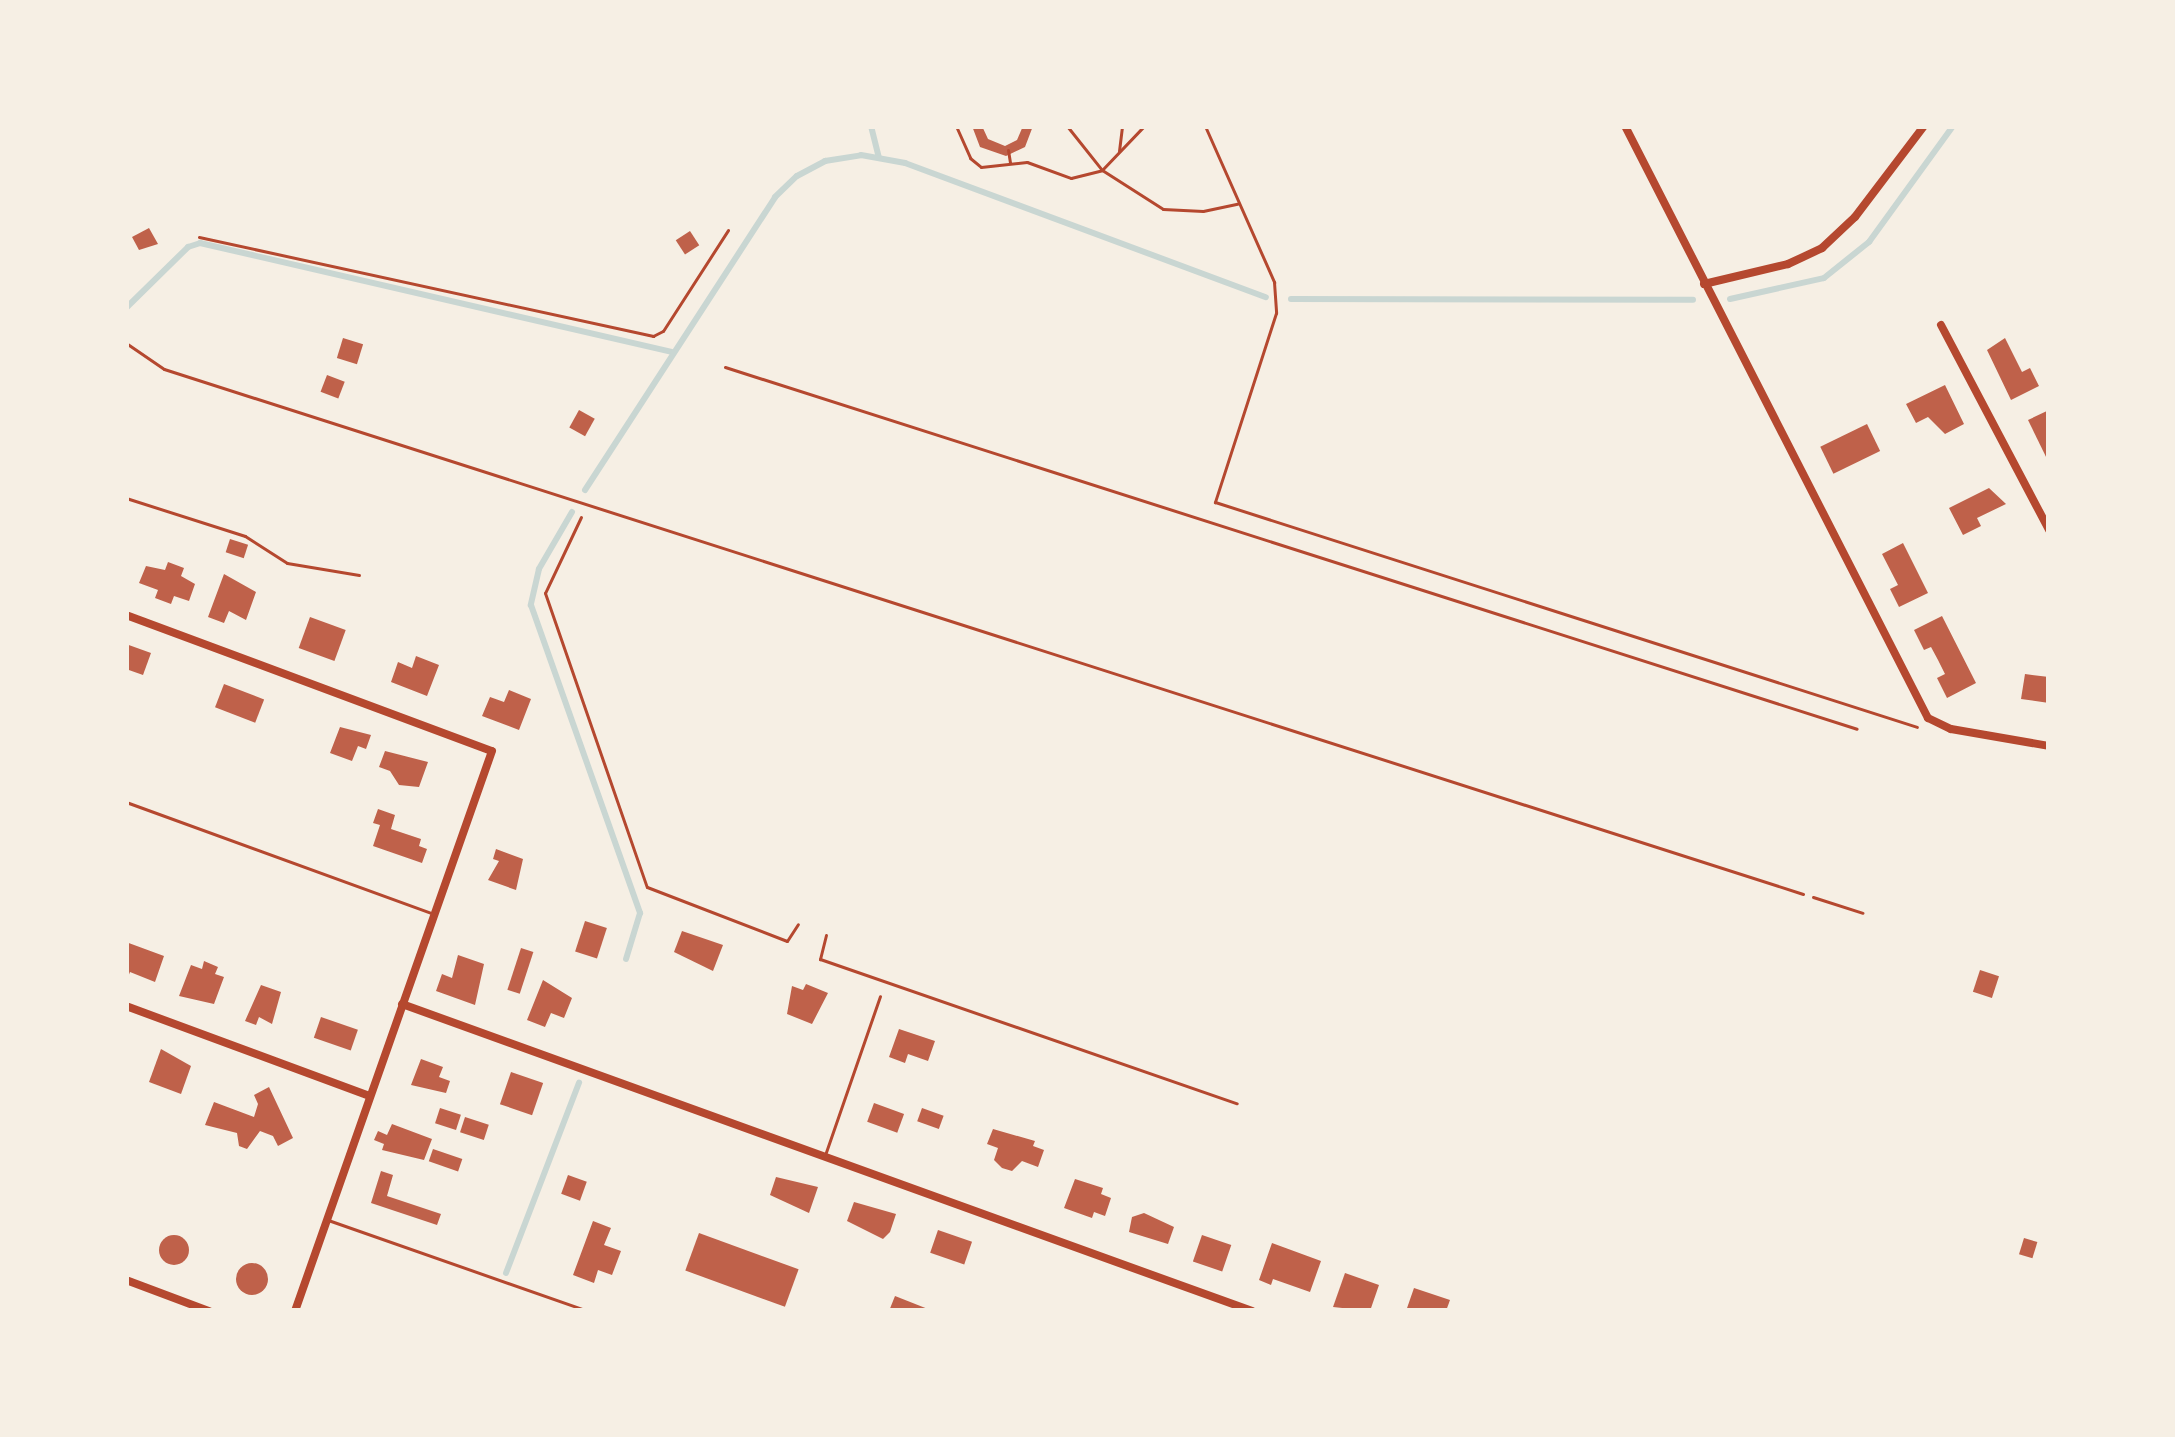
<!DOCTYPE html>
<style>
body{margin:0}
#map{position:relative;width:2175px;height:1437px;overflow:hidden;background:#f6efe4;font-family:Commissioner,sans-serif}
div>[style]{position:absolute}
.stream>*{height:6px;margin:-3px;padding:0 3px;transform-origin:3px;border-radius:3px;background:#c9d6d2}
.building>*{inset:0;background:#bf614a;transform-origin:0 0}
.round{border-radius:50%}
.path>*{height:3px;margin:-1.5px;padding:0 1.5px;transform-origin:1.5px;border-radius:1.5px;background:#b5482f}
.service>*{height:3px;margin:-1.5px;padding:0 1.5px;transform-origin:1.5px;border-radius:1.5px;background:#b5482f}
.minor>*{height:8px;margin:-4px;padding:0 4px;transform-origin:4px;border-radius:4px;background:#b5482f}
span{translate:-50% -50%;white-space:nowrap;text-align:center;line-height:1.15;-webkit-text-stroke:9px #f6efe4;paint-order:stroke}
.frame{position:absolute;inset:0;border:129px solid #f6efe4;pointer-events:none}
</style>
<div id="map">
<div class="stream">
<div style="left:871px;top:126px;width:32px;rotate:76deg"></div>
<div style="left:1291px;top:299px;width:402px;rotate:0.1deg"></div>
<div style="left:1730px;top:299px;width:96px;rotate:-12.6deg"></div>
<div style="left:1824px;top:278px;width:58px;rotate:-38.7deg"></div>
<div style="left:1869px;top:242px;width:143px;rotate:-54.1deg"></div>
<div style="left:126px;top:308px;width:87px;rotate:-44.5deg"></div>
<div style="left:188px;top:247px;width:13px;rotate:-18deg"></div>
<div style="left:200px;top:243px;width:484px;rotate:13deg"></div>
<div style="left:585px;top:490px;width:349px;rotate:-57deg"></div>
<div style="left:775px;top:197px;width:30px;rotate:-44deg"></div>
<div style="left:797px;top:176px;width:32px;rotate:-28deg"></div>
<div style="left:825px;top:161px;width:36px;rotate:-9deg"></div>
<div style="left:861px;top:155px;width:45px;rotate:10.3deg"></div>
<div style="left:905px;top:163px;width:385px;rotate:20.4deg"></div>
<div style="left:572px;top:512px;width:66px;rotate:120.1deg"></div>
<div style="left:539px;top:569px;width:37px;rotate:103deg"></div>
<div style="left:531px;top:605px;width:327px;rotate:70.5deg"></div>
<div style="left:640px;top:913px;width:48px;rotate:106.9deg"></div>
<div style="left:506px;top:1273px;width:204px;rotate:-69deg"></div>
</div>
<div class="building">
<div style="clip-path:polygon(972px 126px,982px 126px,988px 139px,1005px 146px,1017px 140px,1023px 126px,1033px 126px,1025px 147px,1006px 156px,980px 147px)"></div>
<div style="clip-path:polygon(149px 228px,158px 244px,139px 250px,132px 237px)"></div>
<div style="left:690px;top:231px;width:17px;height:17px;rotate:57deg"></div>
<div style="left:343px;top:338px;width:21px;height:21px;rotate:17deg"></div>
<div style="clip-path:polygon(2005px 338px,2022px 372px,2030px 368px,2039px 386px,2011px 400px,1987px 350px)"></div>
<div style="left:327px;top:375px;width:19px;height:18px;rotate:21deg"></div>
<div style="clip-path:polygon(1945px 385px,1964px 424px,1945px 434px,1928px 417px,1916px 423px,1906px 404px)"></div>
<div style="left:579px;top:410px;width:18px;height:20px;rotate:29deg"></div>
<div style="clip-path:polygon(2049px 410px,2049px 463px,2028px 420px)"></div>
<div style="left:1867px;top:424px;width:30px;height:52px;rotate:64deg"></div>
<div style="clip-path:polygon(1989px 488px,2006px 504px,1977px 518px,1981px 526px,1963px 535px,1949px 508px)"></div>
<div style="left:230px;top:539px;width:19px;height:14px;rotate:18deg"></div>
<div style="clip-path:polygon(1903px 543px,1928px 593px,1899px 607px,1890px 589px,1898px 585px,1882px 554px)"></div>
<div style="clip-path:polygon(168px 562px,184px 568px,181px 576px,195px 584px,189px 601px,174px 596px,171px 604px,155px 598px,158px 590px,139px 583px,146px 566px,165px 570px)"></div>
<div style="clip-path:polygon(224px 574px,256px 592px,246px 620px,229px 611px,224px 623px,208px 617px)"></div>
<div style="clip-path:polygon(1942px 616px,1976px 683px,1947px 698px,1937px 678px,1945px 674px,1938px 660px,1931px 647px,1924px 650px,1914px 630px)"></div>
<div style="left:310px;top:617px;width:38px;height:33px;rotate:20deg"></div>
<div style="clip-path:polygon(126px 644px,151px 653px,143px 675px,126px 669px)"></div>
<div style="clip-path:polygon(416px 656px,439px 665px,427px 696px,391px 682px,398px 662px,412px 668px)"></div>
<div style="clip-path:polygon(2025px 674px,2049px 677px,2049px 703px,2021px 699px)"></div>
<div style="left:224px;top:684px;width:43px;height:25px;rotate:21deg"></div>
<div style="clip-path:polygon(509px 690px,531px 699px,519px 730px,482px 716px,490px 697px,504px 702px)"></div>
<div style="clip-path:polygon(340px 727px,371px 735px,366px 749px,358px 746px,352px 761px,330px 753px)"></div>
<div style="clip-path:polygon(385px 751px,428px 762px,419px 787px,399px 785px,390px 771px,379px 767px)"></div>
<div style="clip-path:polygon(378px 809px,395px 815px,391px 829px,421px 839px,419px 846px,427px 849px,422px 863px,373px 846px,380px 825px,373px 823px)"></div>
<div style="clip-path:polygon(496px 849px,523px 859px,516px 890px,488px 880px,499px 861px,493px 859px)"></div>
<div style="left:585px;top:921px;width:23px;height:32px;rotate:18deg"></div>
<div style="clip-path:polygon(682px 931px,723px 945px,713px 971px,674px 952px)"></div>
<div style="clip-path:polygon(126px 942px,164px 956px,155px 982px,130px 972px,126px 982px)"></div>
<div style="left:521px;top:948px;width:13px;height:44px;rotate:18deg"></div>
<div style="clip-path:polygon(458px 955px,484px 964px,475px 1005px,436px 991px,442px 974px,452px 978px)"></div>
<div style="clip-path:polygon(204px 961px,218px 967px,215px 974px,224px 977px,214px 1004px,179px 996px,191px 965px,202px 969px)"></div>
<div style="left:1980px;top:970px;width:20px;height:23px;rotate:18deg"></div>
<div style="clip-path:polygon(543px 980px,572px 998px,564px 1018px,551px 1013px,545px 1027px,527px 1020px)"></div>
<div style="clip-path:polygon(806px 984px,828px 993px,812px 1024px,787px 1014px,792px 986px,803px 990px)"></div>
<div style="clip-path:polygon(261px 985px,281px 992px,272px 1024px,259px 1017px,256px 1025px,245px 1021px)"></div>
<div style="left:321px;top:1017px;width:39px;height:22px;rotate:19deg"></div>
<div style="clip-path:polygon(899px 1029px,935px 1041px,928px 1061px,908px 1054px,905px 1063px,889px 1057px)"></div>
<div style="clip-path:polygon(161px 1049px,191px 1066px,181px 1094px,149px 1082px)"></div>
<div style="clip-path:polygon(421px 1059px,443px 1067px,439px 1077px,450px 1081px,446px 1093px,411px 1085px)"></div>
<div style="left:511px;top:1072px;width:34px;height:34px;rotate:19deg"></div>
<div style="clip-path:polygon(269px 1087px,293px 1138px,278px 1146px,273px 1136px,260px 1131px,247px 1149px,239px 1146px,237px 1133px,205px 1125px,214px 1102px,254px 1117px,258px 1104px,254px 1095px)"></div>
<div style="left:874px;top:1103px;width:32px;height:20px;rotate:20deg"></div>
<div style="left:440px;top:1108px;width:22px;height:16px;rotate:18deg"></div>
<div style="left:922px;top:1108px;width:23px;height:14px;rotate:20deg"></div>
<div style="left:465px;top:1117px;width:25px;height:16px;rotate:18deg"></div>
<div style="clip-path:polygon(392px 1124px,432px 1139px,424px 1160px,382px 1150px,384px 1144px,374px 1140px,378px 1131px,387px 1135px)"></div>
<div style="clip-path:polygon(993px 1129px,1035px 1141px,1033px 1146px,1044px 1150px,1038px 1167px,1022px 1161px,1012px 1171px,1002px 1168px,994px 1160px,998px 1148px,987px 1144px)"></div>
<div style="left:433px;top:1149px;width:31px;height:13px;rotate:19deg"></div>
<div style="clip-path:polygon(381px 1171px,393px 1175px,387px 1196px,441px 1214px,437px 1225px,371px 1203px)"></div>
<div style="left:568px;top:1175px;width:20px;height:20px;rotate:20deg"></div>
<div style="clip-path:polygon(776px 1177px,818px 1187px,809px 1213px,770px 1195px)"></div>
<div style="clip-path:polygon(1075px 1179px,1103px 1188px,1101px 1194px,1111px 1198px,1105px 1216px,1094px 1212px,1092px 1218px,1064px 1208px)"></div>
<div style="clip-path:polygon(854px 1202px,896px 1214px,890px 1232px,883px 1239px,847px 1221px)"></div>
<div style="clip-path:polygon(1144px 1213px,1174px 1227px,1168px 1244px,1129px 1232px,1132px 1217px)"></div>
<div style="clip-path:polygon(593px 1221px,611px 1228px,604px 1245px,621px 1251px,612px 1275px,598px 1270px,594px 1283px,573px 1275px)"></div>
<div style="left:938px;top:1230px;width:36px;height:24px;rotate:19deg"></div>
<div style="left:699px;top:1233px;width:106px;height:40px;rotate:20deg"></div>
<div class="round" style="left:159px;top:1235px;width:30px;height:30px"></div>
<div style="left:1202px;top:1235px;width:31px;height:28px;rotate:19deg"></div>
<div style="left:2024px;top:1238px;width:14px;height:17px;rotate:17deg"></div>
<div style="clip-path:polygon(1272px 1243px,1321px 1261px,1310px 1292px,1273px 1279px,1271px 1285px,1259px 1280px)"></div>
<div class="round" style="left:236px;top:1263px;width:32px;height:32px"></div>
<div style="clip-path:polygon(1345px 1273px,1379px 1285px,1370px 1311px,1333px 1307px)"></div>
<div style="clip-path:polygon(1414px 1288px,1450px 1300px,1446px 1311px,1406px 1311px)"></div>
<div style="clip-path:polygon(895px 1296px,933px 1311px,889px 1311px)"></div>
</div>
<div class="path">
<div style="left:956px;top:126px;width:35px;rotate:66deg"></div>
<div style="left:970px;top:158px;width:14px;rotate:39deg"></div>
<div style="left:981px;top:167px;width:46px;rotate:-6.2deg"></div>
<div style="left:1027px;top:162px;width:47px;rotate:20deg"></div>
<div style="left:1071px;top:178px;width:32px;rotate:-14deg"></div>
<div style="left:1102px;top:170px;width:61px;rotate:-46.3deg"></div>
<div style="left:1067px;top:126px;width:56px;rotate:51.5deg"></div>
<div style="left:1102px;top:170px;width:72px;rotate:32.6deg"></div>
<div style="left:1163px;top:209px;width:40px;rotate:2.9deg"></div>
<div style="left:1203px;top:211px;width:35px;rotate:-12deg"></div>
<div style="left:1205px;top:126px;width:171px;rotate:66.1deg"></div>
<div style="left:1274px;top:282px;width:31px;rotate:86deg"></div>
<div style="left:1276px;top:313px;width:199px;rotate:107.9deg"></div>
<div style="left:1215px;top:502px;width:737px;rotate:17.77deg"></div>
<div style="left:1008px;top:150px;width:13px;rotate:81deg"></div>
<div style="left:1119px;top:151px;width:25px;rotate:-83deg"></div>
<div style="left:199px;top:237px;width:465px;rotate:12.3deg"></div>
<div style="left:653px;top:336px;width:11px;rotate:-27deg"></div>
<div style="left:663px;top:331px;width:120px;rotate:-57.2deg"></div>
<div style="left:725px;top:367px;width:1188px;rotate:17.73deg"></div>
<div style="left:126px;top:498px;width:125px;rotate:17.7deg"></div>
<div style="left:245px;top:536px;width:50px;rotate:32.7deg"></div>
<div style="left:287px;top:563px;width:73px;rotate:9.5deg"></div>
<div style="left:581px;top:517px;width:84px;rotate:115.3deg"></div>
<div style="left:545px;top:593px;width:311px;rotate:70.9deg"></div>
<div style="left:647px;top:887px;width:150px;rotate:21.1deg"></div>
<div style="left:787px;top:941px;width:20px;rotate:-57deg"></div>
<div style="left:1813px;top:897px;width:52px;rotate:17.7deg"></div>
<div style="left:826px;top:935px;width:25px;rotate:104deg"></div>
<div style="left:820px;top:959px;width:441px;rotate:19.1deg"></div>
</div>
<div class="service">
<div style="left:126px;top:343px;width:46px;rotate:34.4deg"></div>
<div style="left:164px;top:369px;width:1721px;rotate:17.76deg"></div>
<div style="left:126px;top:802px;width:328px;rotate:20deg"></div>
<div style="left:825px;top:1155px;width:168px;rotate:-70.9deg"></div>
<div style="left:328px;top:1220px;width:275px;rotate:19.3deg"></div>
</div>
<div class="minor">
<div style="left:1625px;top:126px;width:665px;rotate:62.9deg"></div>
<div style="left:1928px;top:718px;width:25px;rotate:26deg"></div>
<div style="left:1951px;top:729px;width:99px;rotate:9.8deg"></div>
<div style="left:1704px;top:284px;width:86px;rotate:-13.4deg"></div>
<div style="left:1788px;top:264px;width:38px;rotate:-25deg"></div>
<div style="left:1822px;top:248px;width:45px;rotate:-43.2deg"></div>
<div style="left:1855px;top:217px;width:114px;rotate:-52.8deg"></div>
<div style="left:1941px;top:325px;width:232px;rotate:62.2deg"></div>
<div style="left:126px;top:615px;width:390px;rotate:20.4deg"></div>
<div style="left:492px;top:751px;width:594px;rotate:109.38deg"></div>
<div style="left:402px;top:1004px;width:904px;rotate:19.86deg"></div>
<div style="left:126px;top:1006px;width:259px;rotate:20.3deg"></div>
<div style="left:126px;top:1280px;width:89px;rotate:20.5deg"></div>
</div>
<div class="frame"></div>
</div>
